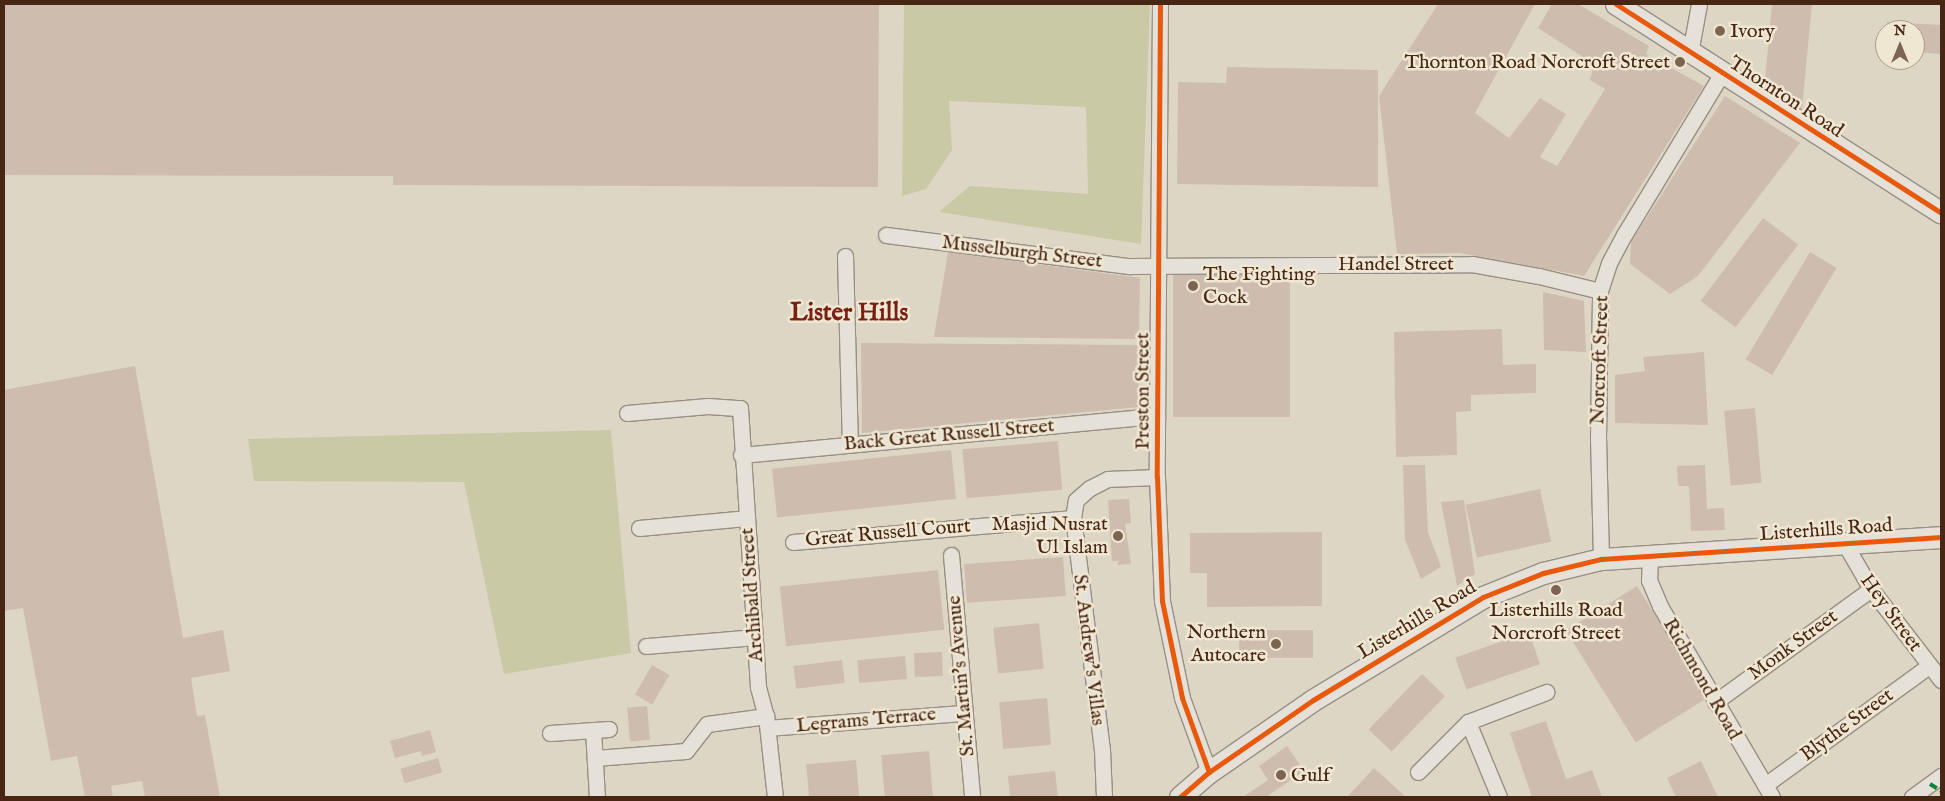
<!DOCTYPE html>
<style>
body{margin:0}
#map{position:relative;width:1945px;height:801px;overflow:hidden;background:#ded6c4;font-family:"IM FELL English",serif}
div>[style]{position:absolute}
.green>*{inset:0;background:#c9c9a6}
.building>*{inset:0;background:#cebdaf;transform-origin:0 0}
.roads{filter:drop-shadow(1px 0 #988f83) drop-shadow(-1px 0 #988f83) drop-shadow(0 1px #988f83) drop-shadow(0 -1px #988f83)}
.street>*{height:15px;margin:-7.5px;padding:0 7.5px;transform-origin:7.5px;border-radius:7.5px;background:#e5e1d8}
.secondary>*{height:21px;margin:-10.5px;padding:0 10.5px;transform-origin:10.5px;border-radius:10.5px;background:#e5e1d8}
.quiet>*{height:4px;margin-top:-2px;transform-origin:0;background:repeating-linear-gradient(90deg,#00873e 0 8px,transparent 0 12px)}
.cycleway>*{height:5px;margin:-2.5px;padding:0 2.5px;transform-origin:2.5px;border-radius:2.5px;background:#e8590c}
.dots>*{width:14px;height:14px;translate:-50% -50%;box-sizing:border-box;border:2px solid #f0e7d2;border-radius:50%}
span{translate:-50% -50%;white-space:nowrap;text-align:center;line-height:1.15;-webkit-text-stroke:5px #f0e7d2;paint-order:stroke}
.poi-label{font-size:20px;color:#472714}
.left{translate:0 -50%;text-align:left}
.right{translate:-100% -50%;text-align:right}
.street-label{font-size:20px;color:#472714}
.district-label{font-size:25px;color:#7a1f14;font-weight:700}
.frame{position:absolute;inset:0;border:5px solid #472714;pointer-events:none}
.north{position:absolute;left:1875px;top:20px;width:50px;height:50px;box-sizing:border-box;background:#f0e7d2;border:1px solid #ac9a86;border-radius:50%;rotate:0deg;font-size:14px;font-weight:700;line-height:20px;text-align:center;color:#472714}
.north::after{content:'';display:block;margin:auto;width:18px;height:22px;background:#7c6452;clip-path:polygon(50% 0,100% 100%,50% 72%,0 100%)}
</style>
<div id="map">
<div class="green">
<div style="clip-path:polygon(904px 4px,1150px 4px,1141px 244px,939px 212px,970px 186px,1088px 194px,1086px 107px,949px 101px,952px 150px,926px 189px,902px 196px)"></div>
<div style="clip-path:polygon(611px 430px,631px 653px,504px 674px,464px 482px,254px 481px,248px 439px)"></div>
</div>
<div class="building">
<div style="clip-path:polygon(4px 4px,879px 4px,878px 187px,393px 185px,393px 176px,4px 175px)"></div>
<div style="clip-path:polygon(1438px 4px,1535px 4px,1475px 113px,1509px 138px,1540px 98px,1566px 114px,1540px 157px,1557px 166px,1605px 89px,1590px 80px,1594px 64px,1538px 28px,1552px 4px,1578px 4px,1649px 46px,1646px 54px,1704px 86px,1584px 276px,1460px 253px,1397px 254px,1379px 96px)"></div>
<div style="clip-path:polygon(1772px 4px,1812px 4px,1802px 109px,1765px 80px)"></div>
<div style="clip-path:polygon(1887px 22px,1941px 25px,1941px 54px,1915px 52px,1915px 30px,1887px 30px)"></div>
<div style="clip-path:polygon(1227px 67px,1378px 70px,1378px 187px,1177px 184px,1178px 82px,1226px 83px)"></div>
<div style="clip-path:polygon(1725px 96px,1800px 143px,1698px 276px,1670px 294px,1630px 264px,1631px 242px)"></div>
<div style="left:1763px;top:218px;width:44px;height:104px;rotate:37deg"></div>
<div style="clip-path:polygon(948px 252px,1140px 278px,1139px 339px,934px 337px)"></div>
<div style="left:1810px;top:252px;width:31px;height:125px;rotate:31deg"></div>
<div style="left:1173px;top:275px;width:117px;height:142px"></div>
<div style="clip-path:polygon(1543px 292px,1584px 301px,1586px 352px,1544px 350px)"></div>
<div style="clip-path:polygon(1502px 329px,1503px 365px,1536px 364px,1536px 393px,1471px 395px,1471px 411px,1456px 412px,1457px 455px,1396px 457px,1394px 332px)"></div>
<div style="clip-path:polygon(861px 343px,1139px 345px,1139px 407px,862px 433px)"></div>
<div style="clip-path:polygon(1704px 352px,1708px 425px,1615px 423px,1615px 375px,1645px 371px,1643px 357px)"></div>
<div style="clip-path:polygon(135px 366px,183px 638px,223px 630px,230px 671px,191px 678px,197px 716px,205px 715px,220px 797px,145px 797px,142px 781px,111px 786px,113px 797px,85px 797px,77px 756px,51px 761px,23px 608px,4px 611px,4px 390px)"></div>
<div style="left:1755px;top:408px;width:75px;height:31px;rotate:85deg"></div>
<div style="left:1058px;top:441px;width:49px;height:96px;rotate:85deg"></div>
<div style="left:951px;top:450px;width:49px;height:180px;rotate:84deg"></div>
<div style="clip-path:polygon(1403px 465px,1425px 465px,1428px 532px,1441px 567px,1421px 579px,1405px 540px)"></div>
<div style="clip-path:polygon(1705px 465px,1707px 509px,1724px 508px,1725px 530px,1691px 531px,1689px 486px,1678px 486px,1677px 466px)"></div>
<div style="left:1540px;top:489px;width:54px;height:76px;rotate:78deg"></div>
<div style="clip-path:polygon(1129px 499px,1131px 523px,1125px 524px,1131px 564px,1118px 565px,1118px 561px,1112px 561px,1108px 500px)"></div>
<div style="clip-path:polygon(1464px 500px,1475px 574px,1457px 586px,1441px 502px)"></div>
<div style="clip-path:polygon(1322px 532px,1322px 606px,1207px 607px,1207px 573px,1190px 573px,1190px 533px)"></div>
<div style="left:1063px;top:557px;width:39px;height:99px;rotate:86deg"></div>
<div style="left:938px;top:570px;width:60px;height:159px;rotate:84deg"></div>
<div style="left:1637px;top:586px;width:132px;height:84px;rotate:58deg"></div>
<div style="left:1039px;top:623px;width:46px;height:46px;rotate:84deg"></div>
<div style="left:1239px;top:630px;width:74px;height:28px"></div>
<div style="left:1529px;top:632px;width:34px;height:78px;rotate:71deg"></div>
<div style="left:942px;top:652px;width:24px;height:28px;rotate:88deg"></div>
<div style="left:905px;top:656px;width:23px;height:48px;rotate:85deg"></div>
<div style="left:842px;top:660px;width:23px;height:49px;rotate:83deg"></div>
<div style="left:652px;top:665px;width:20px;height:34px;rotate:30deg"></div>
<div style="left:1422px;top:674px;width:32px;height:77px;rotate:44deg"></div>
<div style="left:1047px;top:698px;width:47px;height:48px;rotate:85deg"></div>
<div style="left:647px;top:706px;width:34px;height:20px;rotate:85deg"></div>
<div style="clip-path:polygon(1546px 721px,1566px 779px,1592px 770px,1602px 797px,1532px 797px,1510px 733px)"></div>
<div style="clip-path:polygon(430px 730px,436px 752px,422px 756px,421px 751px,395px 758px,390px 741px)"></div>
<div style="clip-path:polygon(1287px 746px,1304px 771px,1266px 797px,1243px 797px,1268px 780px,1259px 766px)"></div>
<div style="left:929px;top:751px;width:46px;height:48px;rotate:85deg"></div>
<div style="left:438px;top:758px;width:15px;height:39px;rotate:74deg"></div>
<div style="left:856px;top:760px;width:37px;height:50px;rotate:85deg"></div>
<div style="clip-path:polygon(1701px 761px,1718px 797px,1676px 797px,1667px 778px)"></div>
<div style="clip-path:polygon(1374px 768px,1406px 797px,1348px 796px)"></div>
<div style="clip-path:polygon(1055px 771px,1058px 797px,1010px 797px,1008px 776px)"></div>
</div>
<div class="roads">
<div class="street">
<div style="left:1160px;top:4px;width:473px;rotate:90.4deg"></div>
<div style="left:1157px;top:477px;width:124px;rotate:87.7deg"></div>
<div style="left:1162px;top:601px;width:99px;rotate:78.3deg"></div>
<div style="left:1182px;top:698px;width:79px;rotate:70deg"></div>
<div style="left:1690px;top:53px;width:50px;rotate:-79.6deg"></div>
<div style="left:886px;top:235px;width:245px;rotate:7.3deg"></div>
<div style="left:1129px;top:266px;width:343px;rotate:-0.3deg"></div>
<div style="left:1472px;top:264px;width:68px;rotate:10.2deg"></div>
<div style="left:1539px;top:276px;width:63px;rotate:13.8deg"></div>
<div style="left:845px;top:256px;width:187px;rotate:88.5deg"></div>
<div style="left:627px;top:413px;width:81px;rotate:-4.9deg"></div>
<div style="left:708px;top:406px;width:32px;rotate:4deg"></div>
<div style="left:740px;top:408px;width:280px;rotate:86.3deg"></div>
<div style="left:758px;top:687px;width:30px;rotate:75deg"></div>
<div style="left:766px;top:716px;width:81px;rotate:83.7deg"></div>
<div style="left:741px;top:455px;width:418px;rotate:-5.4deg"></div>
<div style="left:639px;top:528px;width:107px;rotate:-5.3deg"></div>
<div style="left:793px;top:542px;width:281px;rotate:-4.9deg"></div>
<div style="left:1845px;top:544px;width:52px;rotate:60deg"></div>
<div style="left:1871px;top:589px;width:115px;rotate:52.4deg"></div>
<div style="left:951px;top:555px;width:243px;rotate:85deg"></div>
<div style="left:1650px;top:555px;width:25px;rotate:92deg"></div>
<div style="left:1649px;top:580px;width:28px;rotate:67deg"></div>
<div style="left:1660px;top:606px;width:221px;rotate:59.6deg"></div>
<div style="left:1601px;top:559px;width:120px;rotate:-91.4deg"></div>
<div style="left:1598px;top:439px;width:148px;rotate:-89.2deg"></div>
<div style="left:1600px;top:291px;width:29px;rotate:-72deg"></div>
<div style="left:1609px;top:263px;width:32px;rotate:-62deg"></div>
<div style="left:1624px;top:235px;width:189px;rotate:-58.8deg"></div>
<div style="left:646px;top:646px;width:109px;rotate:-4.7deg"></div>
<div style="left:1715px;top:702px;width:193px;rotate:-35.9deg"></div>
<div style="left:1468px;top:722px;width:84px;rotate:-21deg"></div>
<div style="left:768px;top:728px;width:197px;rotate:-4.4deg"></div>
<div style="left:593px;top:730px;width:67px;rotate:86.6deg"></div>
<div style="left:550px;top:733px;width:59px;rotate:-3.9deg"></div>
<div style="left:595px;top:758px;width:91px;rotate:-4.4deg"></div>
<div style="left:686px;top:751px;width:34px;rotate:-52deg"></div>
<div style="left:707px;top:724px;width:60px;rotate:-7.7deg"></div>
<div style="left:1418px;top:772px;width:71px;rotate:-45deg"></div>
<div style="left:1468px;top:722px;width:81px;rotate:67.5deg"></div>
<div style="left:1765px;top:785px;width:203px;rotate:-36deg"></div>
<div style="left:1104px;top:797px;width:47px;rotate:-92.4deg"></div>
<div style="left:1102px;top:750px;width:234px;rotate:-97.1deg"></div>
<div style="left:1073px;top:518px;width:18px;rotate:-81deg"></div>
<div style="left:1076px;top:500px;width:18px;rotate:-41deg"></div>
<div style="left:1090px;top:488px;width:20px;rotate:-27deg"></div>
<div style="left:1108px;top:479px;width:49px;rotate:-2.3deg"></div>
<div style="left:1912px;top:797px;width:36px;rotate:-36deg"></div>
</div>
<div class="secondary">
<div style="left:1616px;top:4px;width:386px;rotate:32.7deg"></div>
<div style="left:1180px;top:797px;width:38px;rotate:-41deg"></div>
<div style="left:1209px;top:772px;width:126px;rotate:-34.7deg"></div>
<div style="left:1313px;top:700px;width:199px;rotate:-31.2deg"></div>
<div style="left:1483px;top:597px;width:65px;rotate:-21.8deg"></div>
<div style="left:1543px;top:573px;width:60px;rotate:-13.6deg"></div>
<div style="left:1601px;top:559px;width:341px;rotate:-3.7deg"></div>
</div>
</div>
<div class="quiet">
<div style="left:1930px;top:784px;width:13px;rotate:32deg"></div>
</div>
<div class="cycleway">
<div style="left:1160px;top:4px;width:473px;rotate:90.4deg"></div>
<div style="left:1157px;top:477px;width:124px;rotate:87.7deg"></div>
<div style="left:1162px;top:601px;width:99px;rotate:78.3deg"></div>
<div style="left:1182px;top:698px;width:79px;rotate:70deg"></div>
<div style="left:1616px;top:4px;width:386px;rotate:32.7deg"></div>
<div style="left:1180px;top:797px;width:38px;rotate:-41deg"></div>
<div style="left:1209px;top:772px;width:126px;rotate:-34.7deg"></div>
<div style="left:1313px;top:700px;width:199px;rotate:-31.2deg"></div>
<div style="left:1483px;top:597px;width:65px;rotate:-21.8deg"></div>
<div style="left:1543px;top:573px;width:60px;rotate:-13.6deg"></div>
<div style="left:1601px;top:559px;width:341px;rotate:-3.7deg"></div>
</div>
<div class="dots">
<div style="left:1720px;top:31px;background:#7c6452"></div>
<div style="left:1680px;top:62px;background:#7c6452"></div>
<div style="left:1193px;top:286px;background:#7c6452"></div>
<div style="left:1118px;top:536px;background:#7c6452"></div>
<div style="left:1556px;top:590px;background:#7c6452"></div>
<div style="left:1276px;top:644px;background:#7c6452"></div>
<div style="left:1281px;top:775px;background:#7c6452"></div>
</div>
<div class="poi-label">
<span class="left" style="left:1730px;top:31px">Ivory</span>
<span class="right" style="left:1670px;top:62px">Thornton Road Norcroft Street</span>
<span class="left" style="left:1203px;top:286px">The Fighting<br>Cock</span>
<span class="right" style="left:1108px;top:536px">Masjid Nusrat<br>Ul Islam</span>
<span style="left:1556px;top:622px">Listerhills Road<br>Norcroft Street</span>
<span class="right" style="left:1266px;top:644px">Northern<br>Autocare</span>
<span class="left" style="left:1291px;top:775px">Gulf</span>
</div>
<div class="street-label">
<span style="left:1786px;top:97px;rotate:33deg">Thornton Road</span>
<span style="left:1022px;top:252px;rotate:7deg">Musselburgh Street</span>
<span style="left:1396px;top:264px">Handel Street</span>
<span style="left:1600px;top:360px;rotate:-88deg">Norcroft Street</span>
<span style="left:1143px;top:391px;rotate:-90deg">Preston Street</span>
<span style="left:949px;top:435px;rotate:-5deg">Back Great Russell Street</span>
<span style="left:1826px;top:530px;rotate:-4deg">Listerhills Road</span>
<span style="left:888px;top:533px;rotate:-5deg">Great Russell Court</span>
<span style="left:752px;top:595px;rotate:-94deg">Archibald Street</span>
<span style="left:1891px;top:613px;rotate:54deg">Hey Street</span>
<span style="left:1417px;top:620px;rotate:-31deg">Listerhills Road</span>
<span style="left:1793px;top:645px;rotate:-36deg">Monk Street</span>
<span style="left:1089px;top:650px;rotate:83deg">St. Andrew's Villas</span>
<span style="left:961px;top:676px;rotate:-95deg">St. Martin's Avenue</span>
<span style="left:1702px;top:679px;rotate:60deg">Richmond Road</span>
<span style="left:866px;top:720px;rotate:-5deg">Legrams Terrace</span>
<span style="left:1847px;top:725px;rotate:-36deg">Blythe Street</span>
</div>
<div class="district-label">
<span style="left:849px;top:313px">Lister Hills</span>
</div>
<div class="frame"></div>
<div class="north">N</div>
</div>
